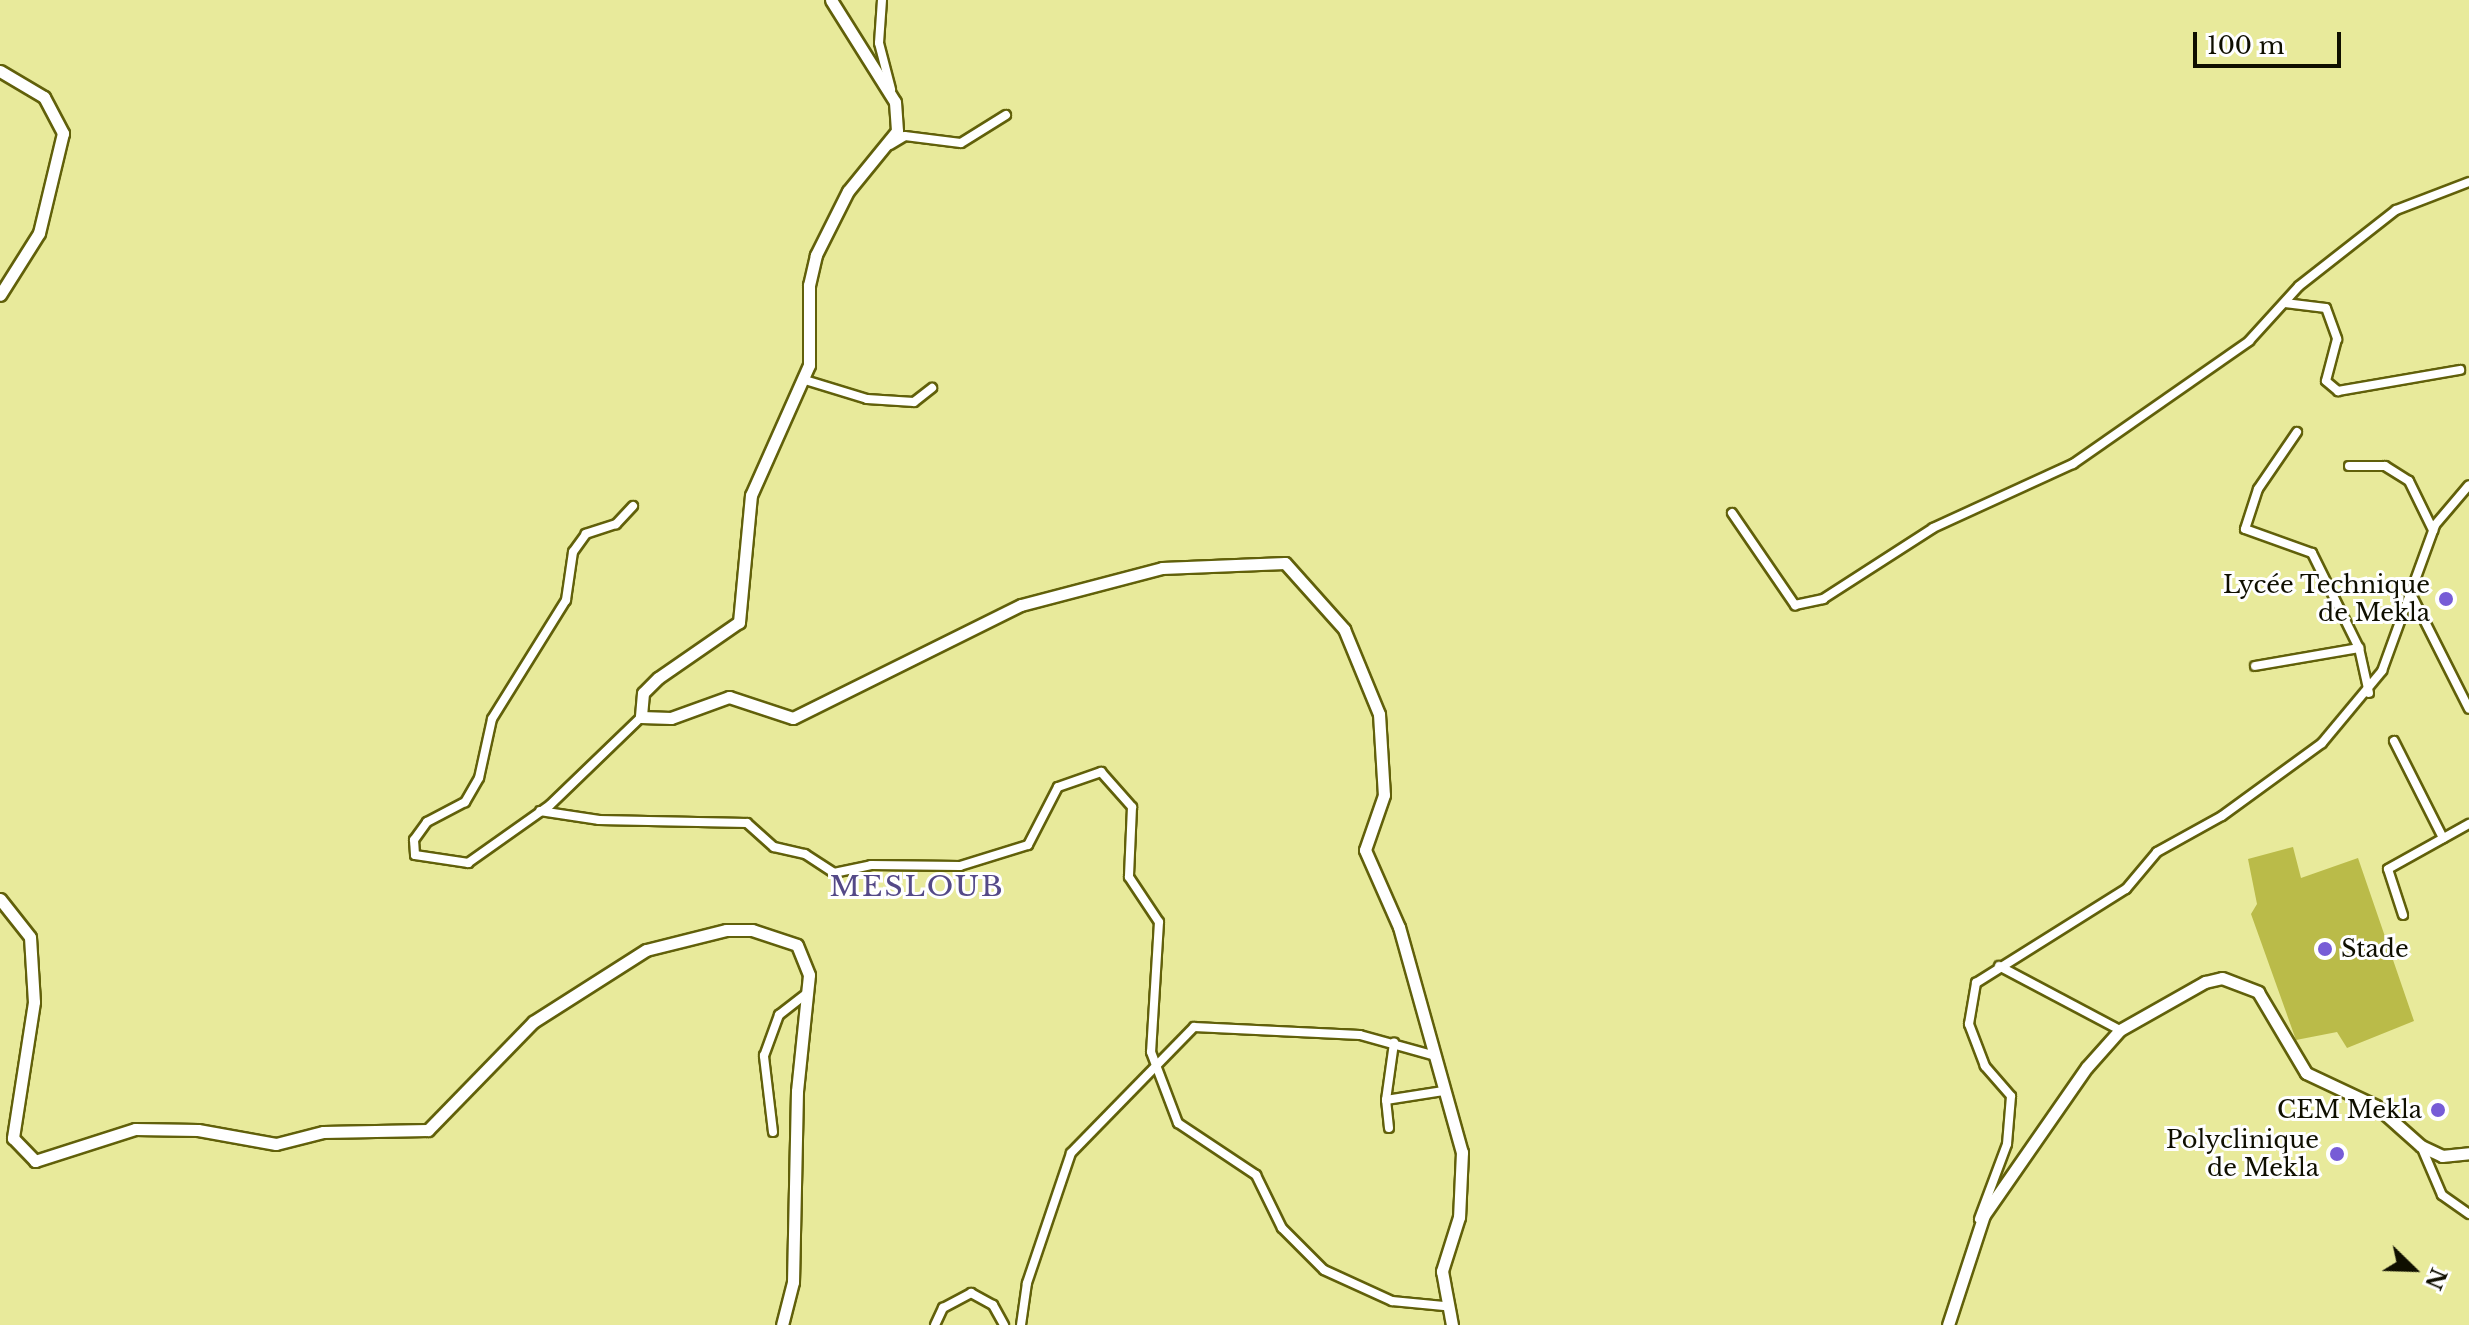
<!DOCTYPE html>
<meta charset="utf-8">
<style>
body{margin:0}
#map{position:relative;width:2469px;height:1325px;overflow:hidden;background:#e8ea9b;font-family:"Libre Baskerville",serif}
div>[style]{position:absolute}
.green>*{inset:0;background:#babb49}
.roads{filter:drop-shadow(2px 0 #61600a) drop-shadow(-2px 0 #61600a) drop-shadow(0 2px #61600a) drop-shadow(0 -2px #61600a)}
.street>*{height:8px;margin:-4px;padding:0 4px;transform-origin:4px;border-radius:4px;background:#fff}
.secondary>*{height:11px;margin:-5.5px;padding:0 5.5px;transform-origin:5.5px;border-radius:5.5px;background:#fff}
.dots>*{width:22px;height:22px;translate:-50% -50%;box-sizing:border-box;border:4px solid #fff;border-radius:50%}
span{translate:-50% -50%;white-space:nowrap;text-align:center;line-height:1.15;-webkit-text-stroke:6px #fff;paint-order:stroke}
.poi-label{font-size:24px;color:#0f0f00}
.right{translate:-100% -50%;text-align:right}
.left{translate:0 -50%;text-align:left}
.quarter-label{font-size:28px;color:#544987;letter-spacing:2px}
.north{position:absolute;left:2373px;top:1229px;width:80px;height:80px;-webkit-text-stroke:6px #fff;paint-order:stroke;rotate:113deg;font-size:22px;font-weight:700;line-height:32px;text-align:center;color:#0f0f00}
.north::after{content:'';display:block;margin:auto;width:28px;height:36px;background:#0f0f00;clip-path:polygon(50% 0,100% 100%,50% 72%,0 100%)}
.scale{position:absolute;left:2193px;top:32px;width:148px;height:36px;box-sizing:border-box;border:4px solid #0f0f00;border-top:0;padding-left:10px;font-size:24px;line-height:28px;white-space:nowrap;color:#0f0f00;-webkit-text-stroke:6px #fff;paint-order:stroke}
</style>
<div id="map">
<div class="green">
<div style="clip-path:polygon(2293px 847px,2301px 878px,2358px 858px,2414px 1021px,2347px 1048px,2337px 1032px,2296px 1040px,2251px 914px,2257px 904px,2248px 859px)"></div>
</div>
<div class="roads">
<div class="street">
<div style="left:882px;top:0;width:43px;rotate:94deg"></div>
<div style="left:879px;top:43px;width:48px;rotate:75.4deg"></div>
<div style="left:890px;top:145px;width:17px;rotate:-31deg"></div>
<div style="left:905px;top:136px;width:56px;rotate:7.1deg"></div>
<div style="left:961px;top:143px;width:53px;rotate:-31.9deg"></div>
<div style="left:2285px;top:303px;width:41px;rotate:7deg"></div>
<div style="left:2326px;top:308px;width:33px;rotate:70deg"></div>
<div style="left:2337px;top:339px;width:43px;rotate:104.7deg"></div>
<div style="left:2326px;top:381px;width:16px;rotate:40deg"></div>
<div style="left:2338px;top:391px;width:124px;rotate:-9.8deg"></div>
<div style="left:805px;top:380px;width:65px;rotate:17deg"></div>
<div style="left:867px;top:399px;width:47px;rotate:3.7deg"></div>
<div style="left:914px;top:402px;width:23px;rotate:-38deg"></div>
<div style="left:2297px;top:432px;width:69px;rotate:124.4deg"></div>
<div style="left:2258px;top:489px;width:42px;rotate:108deg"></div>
<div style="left:2245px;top:529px;width:71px;rotate:19.7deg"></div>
<div style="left:2312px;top:553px;width:106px;rotate:63.7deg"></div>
<div style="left:2359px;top:648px;width:46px;rotate:77.5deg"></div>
<div style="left:2349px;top:466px;width:36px"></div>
<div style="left:2385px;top:466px;width:28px;rotate:32deg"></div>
<div style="left:2409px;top:481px;width:55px;rotate:63.9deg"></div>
<div style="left:633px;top:506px;width:25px;rotate:133deg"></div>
<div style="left:616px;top:524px;width:32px;rotate:162deg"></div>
<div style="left:586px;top:534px;width:22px;rotate:126deg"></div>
<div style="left:573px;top:552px;width:49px;rotate:98.3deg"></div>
<div style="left:566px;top:600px;width:140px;rotate:121.9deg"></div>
<div style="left:492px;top:719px;width:60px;rotate:102.4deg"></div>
<div style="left:479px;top:778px;width:28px;rotate:120deg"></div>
<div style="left:465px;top:802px;width:43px;rotate:152.2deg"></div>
<div style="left:427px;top:822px;width:22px;rotate:126deg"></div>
<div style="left:414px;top:840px;width:15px;rotate:86deg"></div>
<div style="left:415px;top:855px;width:54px;rotate:8.6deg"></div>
<div style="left:468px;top:863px;width:100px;rotate:-35.3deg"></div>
<div style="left:550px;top:805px;width:127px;rotate:-44deg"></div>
<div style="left:1732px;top:513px;width:112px;rotate:55.6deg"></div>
<div style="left:1795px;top:605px;width:29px;rotate:-12deg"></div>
<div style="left:1823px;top:599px;width:131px;rotate:-32.8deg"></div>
<div style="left:1933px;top:528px;width:154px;rotate:-24.6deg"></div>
<div style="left:2073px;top:464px;width:215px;rotate:-34.9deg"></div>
<div style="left:2249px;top:341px;width:74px;rotate:-47.7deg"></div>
<div style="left:2299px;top:286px;width:123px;rotate:-38.1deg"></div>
<div style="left:2396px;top:210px;width:78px;rotate:-21deg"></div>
<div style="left:2413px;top:598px;width:124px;rotate:63.2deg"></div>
<div style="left:2255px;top:666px;width:106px;rotate:-9.8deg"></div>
<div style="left:2394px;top:741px;width:109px;rotate:63.2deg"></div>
<div style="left:540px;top:811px;width:60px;rotate:8.7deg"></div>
<div style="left:599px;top:820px;width:148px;rotate:1.2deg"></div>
<div style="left:747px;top:823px;width:36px;rotate:42deg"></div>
<div style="left:774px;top:847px;width:32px;rotate:13deg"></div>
<div style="left:805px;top:854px;width:35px;rotate:33deg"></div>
<div style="left:834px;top:873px;width:38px;rotate:-12deg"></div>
<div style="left:871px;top:865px;width:89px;rotate:0.6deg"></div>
<div style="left:960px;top:866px;width:71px;rotate:-17.2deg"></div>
<div style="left:1028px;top:845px;width:65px;rotate:-62.7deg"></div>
<div style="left:1058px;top:787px;width:46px;rotate:-19.2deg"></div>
<div style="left:1101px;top:772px;width:47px;rotate:48.5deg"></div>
<div style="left:1132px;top:807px;width:70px;rotate:92.5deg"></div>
<div style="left:1129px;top:877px;width:54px;rotate:56.3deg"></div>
<div style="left:1159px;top:922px;width:130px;rotate:93.5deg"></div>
<div style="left:1151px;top:1052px;width:76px;rotate:69.2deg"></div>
<div style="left:1178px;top:1123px;width:94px;rotate:33.7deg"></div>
<div style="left:1256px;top:1175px;width:59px;rotate:63.9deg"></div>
<div style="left:1282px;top:1228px;width:59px;rotate:45deg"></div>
<div style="left:1324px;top:1270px;width:75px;rotate:24.5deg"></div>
<div style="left:1392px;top:1301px;width:52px;rotate:5.5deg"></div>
<div style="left:2403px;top:915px;width:48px;rotate:-108.1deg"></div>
<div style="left:2388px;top:869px;width:93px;rotate:-29.1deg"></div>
<div style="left:1999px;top:966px;width:137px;rotate:27.9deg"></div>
<div style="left:1386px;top:1100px;width:58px;rotate:-82deg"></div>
<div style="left:1389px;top:1128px;width:28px;rotate:-96deg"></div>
<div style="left:1386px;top:1100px;width:58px;rotate:-9deg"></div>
<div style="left:773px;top:1132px;width:77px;rotate:-96.8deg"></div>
<div style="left:764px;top:1056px;width:44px;rotate:-69.9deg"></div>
<div style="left:779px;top:1015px;width:36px;rotate:-38deg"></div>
<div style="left:2421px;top:1146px;width:53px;rotate:66.8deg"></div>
<div style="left:2442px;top:1195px;width:33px;rotate:35deg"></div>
<div style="left:1979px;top:1219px;width:80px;rotate:-69.5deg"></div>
<div style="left:2007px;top:1144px;width:48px;rotate:-85.2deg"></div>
<div style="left:2011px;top:1096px;width:40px;rotate:-131deg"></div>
<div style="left:1985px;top:1066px;width:45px;rotate:-110.9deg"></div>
<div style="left:1969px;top:1024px;width:42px;rotate:-80.3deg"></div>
<div style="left:1976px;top:983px;width:177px;rotate:-32.1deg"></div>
<div style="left:2126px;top:889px;width:48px;rotate:-50deg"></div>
<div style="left:2157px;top:852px;width:74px;rotate:-29deg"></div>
<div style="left:2222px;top:816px;width:124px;rotate:-36.1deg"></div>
<div style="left:2322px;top:743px;width:94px;rotate:-50.2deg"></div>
<div style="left:2382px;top:671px;width:155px;rotate:-70deg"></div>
<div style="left:2435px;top:525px;width:52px;rotate:-49.6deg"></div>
<div style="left:935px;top:1325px;width:19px;rotate:-65deg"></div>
<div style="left:943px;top:1308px;width:32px;rotate:-28deg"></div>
<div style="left:971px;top:1293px;width:25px;rotate:29deg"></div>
<div style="left:993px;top:1305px;width:23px;rotate:61deg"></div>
<div style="left:1021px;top:1325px;width:42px;rotate:-81.9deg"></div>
<div style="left:1027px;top:1283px;width:137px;rotate:-71.3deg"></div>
<div style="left:1071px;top:1153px;width:176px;rotate:-45.7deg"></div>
<div style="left:1194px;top:1027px;width:166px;rotate:2.8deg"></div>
<div style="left:1360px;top:1035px;width:78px;rotate:15.6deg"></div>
</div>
<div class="secondary">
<div style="left:831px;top:0;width:120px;rotate:57.9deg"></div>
<div style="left:895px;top:102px;width:29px;rotate:86deg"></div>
<div style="left:897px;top:131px;width:77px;rotate:129.2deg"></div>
<div style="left:848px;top:191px;width:72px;rotate:116.6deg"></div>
<div style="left:816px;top:255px;width:31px;rotate:103deg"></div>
<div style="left:809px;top:285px;width:80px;rotate:90deg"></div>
<div style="left:809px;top:365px;width:142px;rotate:114deg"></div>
<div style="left:751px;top:495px;width:128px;rotate:95.4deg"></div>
<div style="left:739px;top:622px;width:98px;rotate:145.3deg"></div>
<div style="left:658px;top:678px;width:21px;rotate:135deg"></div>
<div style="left:643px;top:693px;width:24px;rotate:95deg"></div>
<div style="left:641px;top:717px;width:30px;rotate:2deg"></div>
<div style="left:671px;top:718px;width:62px;rotate:-19.9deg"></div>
<div style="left:729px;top:697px;width:67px;rotate:18.2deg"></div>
<div style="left:793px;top:718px;width:254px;rotate:-26.4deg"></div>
<div style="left:1021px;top:605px;width:146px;rotate:-14.7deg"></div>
<div style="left:1162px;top:568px;width:123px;rotate:-2.3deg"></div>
<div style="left:1285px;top:563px;width:89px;rotate:48.2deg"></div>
<div style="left:1344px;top:629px;width:92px;rotate:67.6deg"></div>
<div style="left:1379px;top:714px;width:81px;rotate:86.5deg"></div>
<div style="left:1384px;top:795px;width:58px;rotate:109.1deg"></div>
<div style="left:1365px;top:850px;width:84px;rotate:66.2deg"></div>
<div style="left:1399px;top:927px;width:234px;rotate:74.4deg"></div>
<div style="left:1462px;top:1152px;width:65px;rotate:92.6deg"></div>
<div style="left:1459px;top:1217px;width:57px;rotate:107.5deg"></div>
<div style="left:1442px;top:1271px;width:55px;rotate:79.5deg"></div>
<div style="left:0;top:71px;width:51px;rotate:30.6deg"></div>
<div style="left:44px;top:97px;width:41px;rotate:62.2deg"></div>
<div style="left:63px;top:133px;width:103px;rotate:103.5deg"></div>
<div style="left:39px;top:233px;width:73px;rotate:122.2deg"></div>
<div style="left:0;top:899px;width:48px;rotate:51.7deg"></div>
<div style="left:30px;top:937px;width:65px;rotate:86.5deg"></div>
<div style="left:34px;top:1002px;width:138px;rotate:98.8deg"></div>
<div style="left:13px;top:1138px;width:32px;rotate:46deg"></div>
<div style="left:35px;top:1161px;width:105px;rotate:-17.7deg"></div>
<div style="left:135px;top:1129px;width:63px;rotate:0.9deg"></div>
<div style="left:198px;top:1130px;width:79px;rotate:10.2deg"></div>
<div style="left:276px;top:1144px;width:49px;rotate:-14.3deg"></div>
<div style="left:323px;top:1132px;width:105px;rotate:-1.1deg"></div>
<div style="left:428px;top:1130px;width:151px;rotate:-45.8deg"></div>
<div style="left:533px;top:1022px;width:134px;rotate:-32.5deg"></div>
<div style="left:646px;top:950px;width:82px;rotate:-14deg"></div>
<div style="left:726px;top:930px;width:26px"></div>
<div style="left:752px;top:930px;width:47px;rotate:18.4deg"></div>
<div style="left:797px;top:945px;width:32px;rotate:68deg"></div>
<div style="left:809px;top:975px;width:117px;rotate:95.9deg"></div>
<div style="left:797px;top:1091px;width:191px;rotate:91.2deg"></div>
<div style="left:793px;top:1282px;width:44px;rotate:104.3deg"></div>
<div style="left:1948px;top:1325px;width:116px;rotate:-71.9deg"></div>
<div style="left:1984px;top:1215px;width:180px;rotate:-55.2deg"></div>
<div style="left:2087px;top:1067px;width:50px;rotate:-48.3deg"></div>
<div style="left:2120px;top:1030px;width:98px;rotate:-29.5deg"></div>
<div style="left:2205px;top:982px;width:17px;rotate:-13deg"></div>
<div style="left:2222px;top:978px;width:39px;rotate:21deg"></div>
<div style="left:2258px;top:992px;width:94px;rotate:59.3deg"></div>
<div style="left:2306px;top:1073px;width:77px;rotate:25.2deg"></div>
<div style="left:2376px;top:1106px;width:60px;rotate:41.6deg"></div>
<div style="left:2421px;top:1146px;width:23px;rotate:25deg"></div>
<div style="left:2442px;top:1156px;width:27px;rotate:-6deg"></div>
</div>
</div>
<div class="dots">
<div style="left:2446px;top:599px;background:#775cd6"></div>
<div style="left:2325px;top:949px;background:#775cd6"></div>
<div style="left:2438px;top:1110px;background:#775cd6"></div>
<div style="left:2337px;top:1154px;background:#775cd6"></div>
</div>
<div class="poi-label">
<span class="right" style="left:2430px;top:599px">Lycée Technique<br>de Mekla</span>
<span class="left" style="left:2341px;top:949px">Stade</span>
<span class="right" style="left:2422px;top:1110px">CEM Mekla</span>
<span class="right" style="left:2319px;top:1154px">Polyclinique<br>de Mekla</span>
</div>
<div class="quarter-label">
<span style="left:917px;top:887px">MESLOUB</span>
</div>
<div class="north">N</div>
<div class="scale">100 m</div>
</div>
